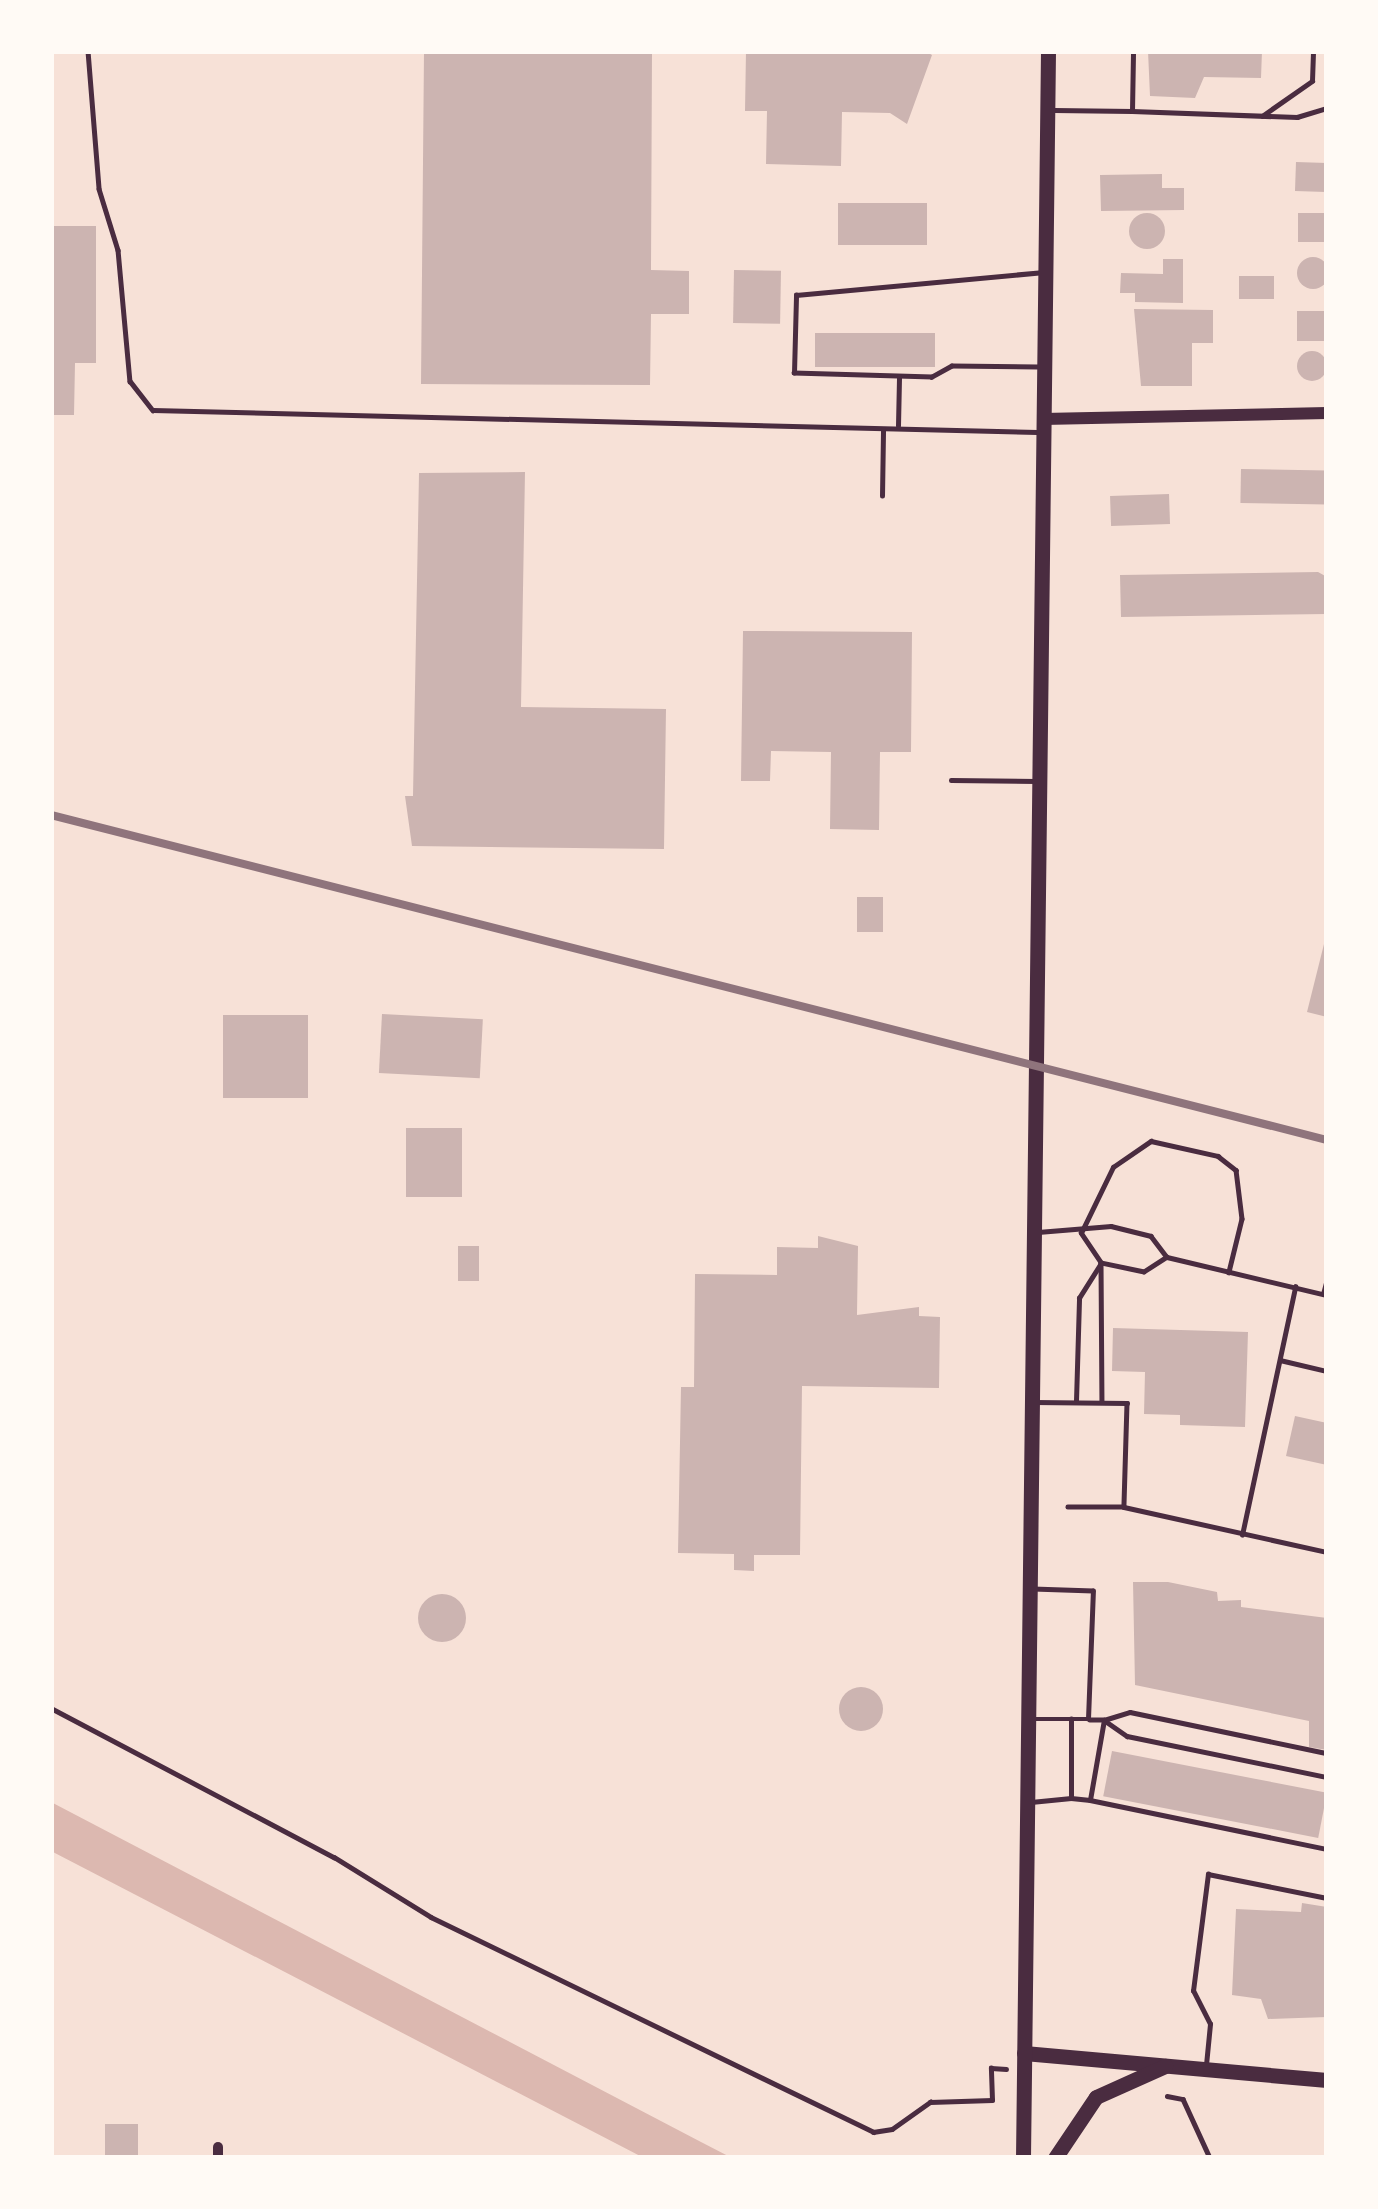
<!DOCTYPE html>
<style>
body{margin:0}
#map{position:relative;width:1378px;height:2209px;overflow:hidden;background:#f7e1d7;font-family:"Sofia Sans Condensed",sans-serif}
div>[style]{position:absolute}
.water>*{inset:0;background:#dcb8b0}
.building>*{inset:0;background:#ccb4b1;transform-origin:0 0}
.round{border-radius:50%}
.path>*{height:4.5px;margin:-2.25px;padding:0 2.25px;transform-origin:2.25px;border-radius:2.25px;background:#4a2c40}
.service>*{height:4.5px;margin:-2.25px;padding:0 2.25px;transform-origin:2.25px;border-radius:2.25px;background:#4a2c40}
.minor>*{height:10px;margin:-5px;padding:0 5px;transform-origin:5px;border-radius:5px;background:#4a2c40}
.tertiary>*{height:12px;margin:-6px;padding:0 6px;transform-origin:6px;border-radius:6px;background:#4a2c40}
.secondary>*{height:15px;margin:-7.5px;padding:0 7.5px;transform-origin:7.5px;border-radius:7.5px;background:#4a2c40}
.rail>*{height:8px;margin:-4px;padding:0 4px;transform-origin:4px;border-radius:4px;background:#8f747c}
span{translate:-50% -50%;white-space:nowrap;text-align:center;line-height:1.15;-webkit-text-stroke:10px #fffaf5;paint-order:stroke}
.frame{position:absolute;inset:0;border:54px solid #fffaf5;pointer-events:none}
</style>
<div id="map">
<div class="water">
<div style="clip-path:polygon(51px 1802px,701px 2142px,732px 2158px,644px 2158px,51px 1851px)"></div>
</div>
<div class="building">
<div style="clip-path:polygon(424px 51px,652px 51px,651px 270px,689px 271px,689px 314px,651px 314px,650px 385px,421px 384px)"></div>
<div style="clip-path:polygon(746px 51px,925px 51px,932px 55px,907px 124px,890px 113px,842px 112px,841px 166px,766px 164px,767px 111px,745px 111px)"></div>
<div style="clip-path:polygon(1148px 51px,1262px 51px,1261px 78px,1204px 77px,1195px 98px,1150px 96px)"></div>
<div style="left:1296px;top:162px;width:31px;height:29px;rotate:2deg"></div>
<div style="clip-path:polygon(1162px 174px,1162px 188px,1184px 188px,1184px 210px,1101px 211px,1100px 175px)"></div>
<div style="left:927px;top:203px;width:42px;height:89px;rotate:90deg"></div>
<div class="round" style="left:1129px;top:213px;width:36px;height:36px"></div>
<div style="left:1298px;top:213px;width:29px;height:29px"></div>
<div style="clip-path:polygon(51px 226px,96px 226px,96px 363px,75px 363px,74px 415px,51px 415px)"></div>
<div class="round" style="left:1297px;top:257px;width:32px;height:32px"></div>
<div style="clip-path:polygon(1163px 259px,1183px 259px,1183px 303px,1135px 302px,1135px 293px,1120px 293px,1121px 273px,1163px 274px)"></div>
<div style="left:734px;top:270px;width:47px;height:53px;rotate:1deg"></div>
<div style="left:1274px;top:276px;width:23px;height:35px;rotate:90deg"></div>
<div style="clip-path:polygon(1134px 309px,1213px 310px,1213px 343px,1192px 343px,1192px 386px,1141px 386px)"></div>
<div style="left:1297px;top:311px;width:30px;height:30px"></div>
<div style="left:815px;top:333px;width:120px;height:34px"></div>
<div class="round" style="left:1297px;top:351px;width:30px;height:30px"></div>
<div style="left:1241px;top:469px;width:86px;height:34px;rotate:1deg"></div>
<div style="clip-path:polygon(525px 472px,521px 707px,666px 709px,664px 849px,412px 846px,405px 796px,413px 796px,419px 473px)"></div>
<div style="left:1169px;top:494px;width:30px;height:59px;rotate:88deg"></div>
<div style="clip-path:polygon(1318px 572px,1327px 577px,1327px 614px,1121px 617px,1120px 575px)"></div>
<div style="clip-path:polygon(743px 631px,912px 632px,911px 752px,880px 752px,879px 830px,830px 829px,831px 752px,771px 751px,770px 781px,741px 781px)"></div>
<div style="left:857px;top:897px;width:26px;height:35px"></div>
<div style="clip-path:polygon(1325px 940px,1327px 940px,1327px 1017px,1307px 1012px)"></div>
<div style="left:382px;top:1014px;width:101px;height:59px;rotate:3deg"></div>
<div style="left:223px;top:1015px;width:85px;height:83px"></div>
<div style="left:406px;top:1128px;width:56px;height:69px"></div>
<div style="clip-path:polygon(818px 1236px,858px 1246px,857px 1315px,919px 1307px,919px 1316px,940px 1317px,939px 1388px,802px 1386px,800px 1555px,754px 1555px,754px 1571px,734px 1570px,734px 1554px,678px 1553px,681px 1387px,694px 1387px,695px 1274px,777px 1275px,777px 1247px,818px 1248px)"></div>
<div style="left:458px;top:1246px;width:21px;height:35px"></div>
<div style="clip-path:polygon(1113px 1328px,1248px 1332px,1245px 1427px,1180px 1425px,1180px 1415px,1144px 1414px,1145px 1372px,1112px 1371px)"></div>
<div style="clip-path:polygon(1295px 1416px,1327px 1423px,1327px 1465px,1286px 1456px)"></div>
<div style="clip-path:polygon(1133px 1582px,1168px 1582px,1217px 1592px,1218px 1601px,1241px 1600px,1241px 1607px,1327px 1618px,1327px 1750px,1309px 1747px,1309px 1721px,1135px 1685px)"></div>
<div class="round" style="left:418px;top:1594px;width:48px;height:48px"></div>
<div class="round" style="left:839px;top:1687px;width:44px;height:44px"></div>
<div style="left:1112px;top:1751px;width:219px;height:46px;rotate:11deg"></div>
<div style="clip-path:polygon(1302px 1903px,1327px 1907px,1327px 2017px,1268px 2019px,1261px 1999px,1232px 1995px,1236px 1909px,1301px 1912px)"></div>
<div style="left:105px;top:2124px;width:33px;height:34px"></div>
</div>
<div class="path">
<div style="left:51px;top:1708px;width:320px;rotate:27.8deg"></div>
<div style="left:334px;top:1857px;width:114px;rotate:31.7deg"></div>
<div style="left:431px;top:1917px;width:492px;rotate:25.9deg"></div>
<div style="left:873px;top:2132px;width:19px;rotate:-9deg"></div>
<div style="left:892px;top:2129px;width:47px;rotate:-35.4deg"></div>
<div style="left:930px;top:2102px;width:62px;rotate:-1.8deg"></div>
<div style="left:992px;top:2100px;width:32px;rotate:-92deg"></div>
<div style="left:991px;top:2068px;width:15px;rotate:4deg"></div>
<div style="left:1167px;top:2096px;width:16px;rotate:11deg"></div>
<div style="left:1183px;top:2099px;width:65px;rotate:65.4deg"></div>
</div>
<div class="service">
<div style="left:88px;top:51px;width:138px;rotate:85.4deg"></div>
<div style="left:99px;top:189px;width:64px;rotate:72.7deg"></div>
<div style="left:118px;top:250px;width:132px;rotate:84.8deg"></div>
<div style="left:130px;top:381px;width:37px;rotate:52deg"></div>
<div style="left:153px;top:410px;width:884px;rotate:1.43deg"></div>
<div style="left:1054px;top:110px;width:78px;rotate:0.7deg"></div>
<div style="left:1132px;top:111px;width:60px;rotate:-89deg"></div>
<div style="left:1132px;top:111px;width:165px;rotate:2.1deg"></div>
<div style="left:1297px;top:117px;width:31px;rotate:-17deg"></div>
<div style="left:1262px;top:116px;width:61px;rotate:-35deg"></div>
<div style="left:1312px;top:81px;width:30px;rotate:-88deg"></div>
<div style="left:1038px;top:367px;width:86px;rotate:-179.3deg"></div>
<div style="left:952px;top:366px;width:23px;rotate:151deg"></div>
<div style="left:932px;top:377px;width:138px;rotate:-178.3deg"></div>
<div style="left:794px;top:373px;width:78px;rotate:-88.5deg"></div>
<div style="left:796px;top:295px;width:249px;rotate:-5.3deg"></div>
<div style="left:898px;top:426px;width:49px;rotate:-88.8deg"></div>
<div style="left:882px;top:496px;width:66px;rotate:-89.1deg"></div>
<div style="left:951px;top:780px;width:85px;rotate:0.7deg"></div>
<div style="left:1038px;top:1232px;width:73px;rotate:-4.7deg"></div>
<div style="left:1111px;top:1226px;width:41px;rotate:14deg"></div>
<div style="left:1151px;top:1236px;width:26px;rotate:53deg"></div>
<div style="left:1167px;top:1257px;width:164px;rotate:13.4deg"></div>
<div style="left:1167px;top:1257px;width:27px;rotate:147deg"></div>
<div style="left:1144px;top:1272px;width:44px;rotate:-168.2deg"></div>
<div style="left:1101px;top:1263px;width:36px;rotate:-124deg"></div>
<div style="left:1081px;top:1233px;width:73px;rotate:-64.1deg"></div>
<div style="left:1113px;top:1167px;width:46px;rotate:-34.4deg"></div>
<div style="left:1151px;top:1141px;width:69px;rotate:12.6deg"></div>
<div style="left:1218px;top:1156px;width:23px;rotate:38deg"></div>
<div style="left:1236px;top:1170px;width:49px;rotate:83deg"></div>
<div style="left:1242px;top:1219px;width:55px;rotate:103.8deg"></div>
<div style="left:1101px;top:1263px;width:138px;rotate:89.6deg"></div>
<div style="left:1323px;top:1294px;width:16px;rotate:-75deg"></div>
<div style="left:1280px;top:1360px;width:48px;rotate:13.2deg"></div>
<div style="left:1076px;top:1401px;width:103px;rotate:-88.3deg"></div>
<div style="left:1079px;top:1298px;width:41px;rotate:-57.8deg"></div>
<div style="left:1034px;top:1402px;width:93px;rotate:0.6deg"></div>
<div style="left:1127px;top:1403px;width:104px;rotate:91.7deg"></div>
<div style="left:1124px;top:1507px;width:56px;rotate:180deg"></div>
<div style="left:1124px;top:1507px;width:208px;rotate:12.5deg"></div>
<div style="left:1242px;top:1535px;width:254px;rotate:-77.9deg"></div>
<div style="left:1030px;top:1719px;width:58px"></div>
<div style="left:1088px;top:1719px;width:128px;rotate:-87.8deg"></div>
<div style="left:1093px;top:1591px;width:60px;rotate:-178.1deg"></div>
<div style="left:1104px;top:1720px;width:28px;rotate:35deg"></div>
<div style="left:1127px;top:1736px;width:204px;rotate:11.6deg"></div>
<div style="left:1104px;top:1720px;width:27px;rotate:-17deg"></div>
<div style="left:1130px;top:1712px;width:201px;rotate:11.8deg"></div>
<div style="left:1071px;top:1798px;width:19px;rotate:6deg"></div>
<div style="left:1090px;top:1800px;width:81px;rotate:-80.1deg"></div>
<div style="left:1104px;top:1720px;width:14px;rotate:180deg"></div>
<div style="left:1090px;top:1800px;width:242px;rotate:11.7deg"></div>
<div style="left:1031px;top:1802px;width:40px;rotate:-5.7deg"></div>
<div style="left:1071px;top:1798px;width:79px;rotate:-90deg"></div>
<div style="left:1206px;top:2065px;width:41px;rotate:-84.4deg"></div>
<div style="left:1210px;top:2024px;width:37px;rotate:-117deg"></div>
<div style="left:1193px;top:1991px;width:118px;rotate:-82.7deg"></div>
<div style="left:1208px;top:1874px;width:121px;rotate:11.4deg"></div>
</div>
<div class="minor">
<div style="left:218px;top:2158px;width:11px;rotate:-90deg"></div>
</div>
<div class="tertiary">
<div style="left:1043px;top:419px;width:284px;rotate:-1.2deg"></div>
</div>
<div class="secondary">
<div style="left:1024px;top:2053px;width:304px;rotate:5.1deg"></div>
<div style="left:1023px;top:2158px;width:2107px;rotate:-89.32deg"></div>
<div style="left:1055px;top:2158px;width:73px;rotate:-56.1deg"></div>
<div style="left:1096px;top:2097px;width:76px;rotate:-24.2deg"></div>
</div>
<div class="rail">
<div style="left:51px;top:815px;width:1317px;rotate:14.29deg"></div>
</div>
<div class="frame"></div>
</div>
